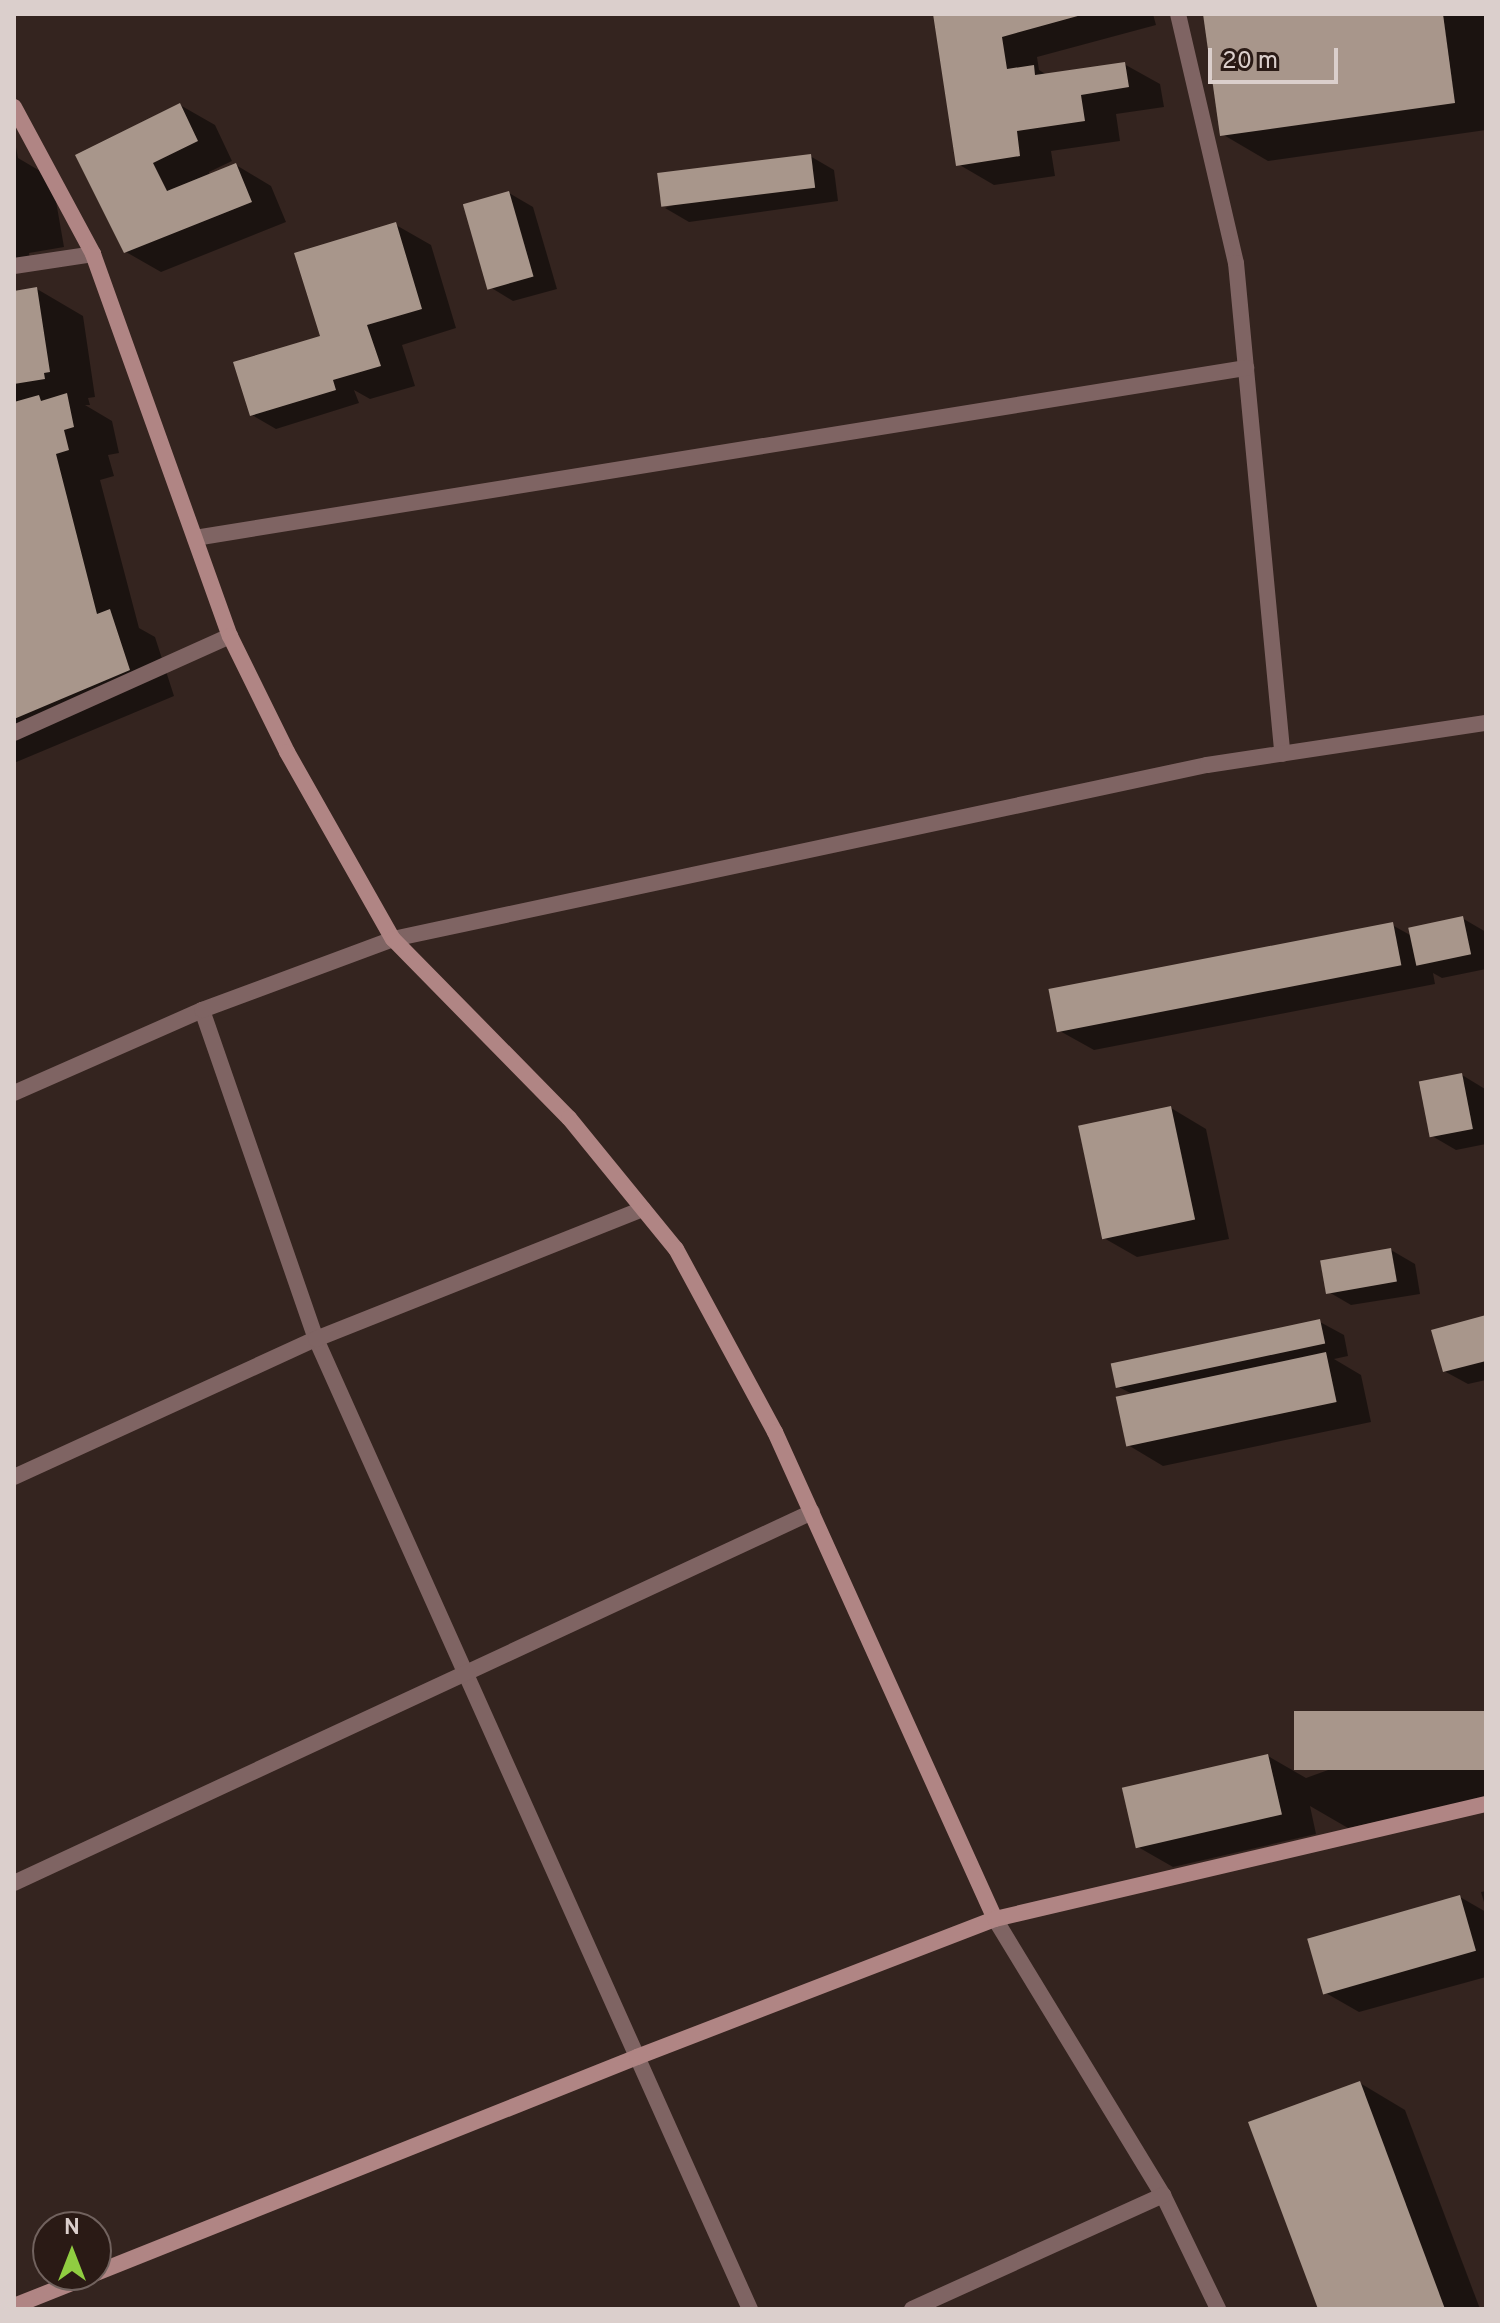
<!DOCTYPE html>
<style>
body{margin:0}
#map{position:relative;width:1500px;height:2323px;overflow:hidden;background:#34241f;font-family:Overpass,sans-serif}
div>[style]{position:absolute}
.shadow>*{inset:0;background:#0007}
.building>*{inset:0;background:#a8968b;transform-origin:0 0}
.street>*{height:16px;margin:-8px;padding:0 8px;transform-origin:8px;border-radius:8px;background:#7f6463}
.secondary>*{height:16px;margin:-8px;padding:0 8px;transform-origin:8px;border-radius:8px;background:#b08584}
span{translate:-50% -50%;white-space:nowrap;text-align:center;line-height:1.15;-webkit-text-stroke:8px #2a1a15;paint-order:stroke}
.frame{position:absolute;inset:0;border:16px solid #dbcfcc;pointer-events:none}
.north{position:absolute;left:32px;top:2211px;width:80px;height:80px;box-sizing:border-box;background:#2a1a15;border:2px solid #71625e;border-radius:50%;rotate:0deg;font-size:22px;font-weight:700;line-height:32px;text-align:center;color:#dbcfcc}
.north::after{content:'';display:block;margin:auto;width:28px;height:36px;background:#90cd41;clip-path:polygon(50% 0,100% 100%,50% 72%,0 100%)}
.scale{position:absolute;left:1208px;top:48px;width:130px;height:36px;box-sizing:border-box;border:4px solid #dbcfcc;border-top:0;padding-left:10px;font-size:24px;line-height:28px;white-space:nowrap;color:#dbcfcc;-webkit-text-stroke:6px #2a1a15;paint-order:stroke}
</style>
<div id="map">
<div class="shadow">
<div style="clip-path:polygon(936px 14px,1153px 14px,1156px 25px,1037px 57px,1039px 70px,1047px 75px,1124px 64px,1160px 84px,1164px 107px,1116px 114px,1120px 141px,1051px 151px,1055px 176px,994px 185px,958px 164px)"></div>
<div style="clip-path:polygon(1205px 14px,1484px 14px,1486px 130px,1268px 161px,1222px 134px)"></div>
<div style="clip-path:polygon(180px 105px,215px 125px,232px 161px,209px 172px,210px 175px,236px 165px,271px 186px,286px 222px,161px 272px,126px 252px,78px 156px)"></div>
<div style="clip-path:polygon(14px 136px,18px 158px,52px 178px,64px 247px,29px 253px,31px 265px,14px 268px)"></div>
<div style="clip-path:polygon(810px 156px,834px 170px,838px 201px,689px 222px,665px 208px)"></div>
<div style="clip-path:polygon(509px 193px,533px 207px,557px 289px,513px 301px,490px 287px)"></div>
<div style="clip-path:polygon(396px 225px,431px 245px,456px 328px,402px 345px,415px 386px,370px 399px,354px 390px,359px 403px,276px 429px,252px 415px,323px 341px)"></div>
<div style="clip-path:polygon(37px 289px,83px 316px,95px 397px,88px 398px,90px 405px,85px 405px,112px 421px,119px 453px,108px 455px,114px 476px,100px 480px,139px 628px,155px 637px,174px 696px,14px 763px,14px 293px)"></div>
<div style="clip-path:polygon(1462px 918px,1486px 932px,1486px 969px,1442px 978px,1433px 973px,1435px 984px,1094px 1050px,1058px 1030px,1392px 925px,1412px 936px)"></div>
<div style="clip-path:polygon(1462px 1075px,1485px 1089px,1486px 1144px,1456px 1150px,1432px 1136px)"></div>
<div style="clip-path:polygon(1171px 1108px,1206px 1129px,1229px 1239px,1137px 1257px,1102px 1237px)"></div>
<div style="clip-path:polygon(1391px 1250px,1415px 1264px,1420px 1294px,1351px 1305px,1327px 1291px)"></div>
<div style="clip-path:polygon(1486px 1317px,1486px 1380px,1468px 1384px,1444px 1371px)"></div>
<div style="clip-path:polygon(1320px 1322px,1344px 1335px,1348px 1356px,1334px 1359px,1361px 1375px,1371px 1422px,1163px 1466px,1128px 1445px,1134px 1395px,1117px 1386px)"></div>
<div style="clip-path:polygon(1486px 1713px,1486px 1798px,1348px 1828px,1310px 1806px,1316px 1834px,1173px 1867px,1138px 1847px,1268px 1756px,1306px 1778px)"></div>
<div style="clip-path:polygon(1486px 1891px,1486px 1909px,1481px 1892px)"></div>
<div style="clip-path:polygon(1460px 1897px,1486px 1912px,1486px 1977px,1359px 2012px,1324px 1992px)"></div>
<div style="clip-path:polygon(1360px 2083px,1405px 2110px,1480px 2309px,1320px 2309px)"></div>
</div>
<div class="building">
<div style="clip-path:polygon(933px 14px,1085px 14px,1002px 37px,1007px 69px,1034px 65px,1035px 75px,1125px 62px,1129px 87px,1081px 95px,1085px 121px,1017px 131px,1020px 156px,956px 166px)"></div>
<div style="clip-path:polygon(1203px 14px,1443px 14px,1455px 103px,1220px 136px)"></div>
<div style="clip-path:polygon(180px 103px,198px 141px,153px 163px,167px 191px,236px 163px,252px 202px,124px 253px,75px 155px)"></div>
<div style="left:811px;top:154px;width:34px;height:155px;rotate:83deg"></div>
<div style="left:509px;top:191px;width:89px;height:48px;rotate:74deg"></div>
<div style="clip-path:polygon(396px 222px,422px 309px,367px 325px,381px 366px,333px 380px,336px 390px,250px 416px,233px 362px,320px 336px,294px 253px)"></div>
<div style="clip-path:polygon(37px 287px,50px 372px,44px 373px,45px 379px,14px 384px,14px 291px)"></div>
<div style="clip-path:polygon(67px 393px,74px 427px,64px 430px,69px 450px,56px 454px,97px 614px,110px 609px,130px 670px,14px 719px,14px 402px,39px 395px,41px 401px)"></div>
<div style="left:1463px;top:916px;width:39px;height:56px;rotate:78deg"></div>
<div style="left:1393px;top:922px;width:44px;height:351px;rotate:79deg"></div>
<div style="left:1462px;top:1073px;width:57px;height:44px;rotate:79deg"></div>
<div style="left:1171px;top:1106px;width:116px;height:95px;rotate:78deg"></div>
<div style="left:1391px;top:1248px;width:34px;height:72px;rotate:80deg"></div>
<div style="clip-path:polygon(1486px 1315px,1486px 1361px,1443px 1372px,1431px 1330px)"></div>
<div style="left:1320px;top:1319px;width:25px;height:214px;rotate:78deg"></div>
<div style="left:1326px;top:1352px;width:51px;height:215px;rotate:78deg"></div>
<div style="left:1486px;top:1711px;width:59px;height:192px;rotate:90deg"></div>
<div style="left:1268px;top:1754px;width:62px;height:150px;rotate:77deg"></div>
<div style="left:1460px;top:1895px;width:58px;height:159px;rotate:74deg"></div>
<div style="clip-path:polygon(1360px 2081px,1445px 2309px,1318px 2309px,1248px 2122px)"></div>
</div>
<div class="street">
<div style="left:1178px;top:14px;width:256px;rotate:76.9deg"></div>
<div style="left:1236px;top:263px;width:493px;rotate:84.6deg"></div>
<div style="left:14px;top:266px;width:80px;rotate:-8.6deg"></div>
<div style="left:195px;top:538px;width:1065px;rotate:-9.19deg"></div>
<div style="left:14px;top:733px;width:237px;rotate:-24.2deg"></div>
<div style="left:202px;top:1010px;width:348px;rotate:70.9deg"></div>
<div style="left:316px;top:1339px;width:1063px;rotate:65.9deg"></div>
<div style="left:14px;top:1093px;width:206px;rotate:-23.8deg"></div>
<div style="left:202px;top:1010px;width:204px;rotate:-20.4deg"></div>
<div style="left:393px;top:939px;width:832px;rotate:-12.07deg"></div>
<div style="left:1207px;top:765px;width:282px;rotate:-8.6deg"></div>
<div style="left:14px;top:1477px;width:332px;rotate:-24.6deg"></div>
<div style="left:316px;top:1339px;width:352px;rotate:-21.7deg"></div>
<div style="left:14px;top:1883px;width:880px;rotate:-24.93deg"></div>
<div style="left:995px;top:1919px;width:323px;rotate:58.7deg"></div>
<div style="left:1163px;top:2195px;width:127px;rotate:64.2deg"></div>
<div style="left:912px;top:2309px;width:276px;rotate:-24.4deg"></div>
</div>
<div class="secondary">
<div style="left:14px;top:107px;width:167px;rotate:61.7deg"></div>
<div style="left:93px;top:254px;width:406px;rotate:70.3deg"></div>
<div style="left:230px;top:636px;width:129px;rotate:63.8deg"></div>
<div style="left:287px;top:752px;width:215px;rotate:60.5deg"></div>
<div style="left:393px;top:939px;width:251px;rotate:45.5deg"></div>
<div style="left:569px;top:1118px;width:169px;rotate:50.8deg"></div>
<div style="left:676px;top:1249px;width:208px;rotate:61.6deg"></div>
<div style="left:775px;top:1432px;width:534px;rotate:65.69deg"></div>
<div style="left:96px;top:2273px;width:583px;rotate:-21.76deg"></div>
<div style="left:637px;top:2057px;width:384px;rotate:-21.1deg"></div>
<div style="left:995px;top:1919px;width:504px;rotate:-13.18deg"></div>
<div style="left:14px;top:2306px;width:84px;rotate:-21.7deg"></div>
</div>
<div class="frame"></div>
<div class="north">N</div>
<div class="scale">20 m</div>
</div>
